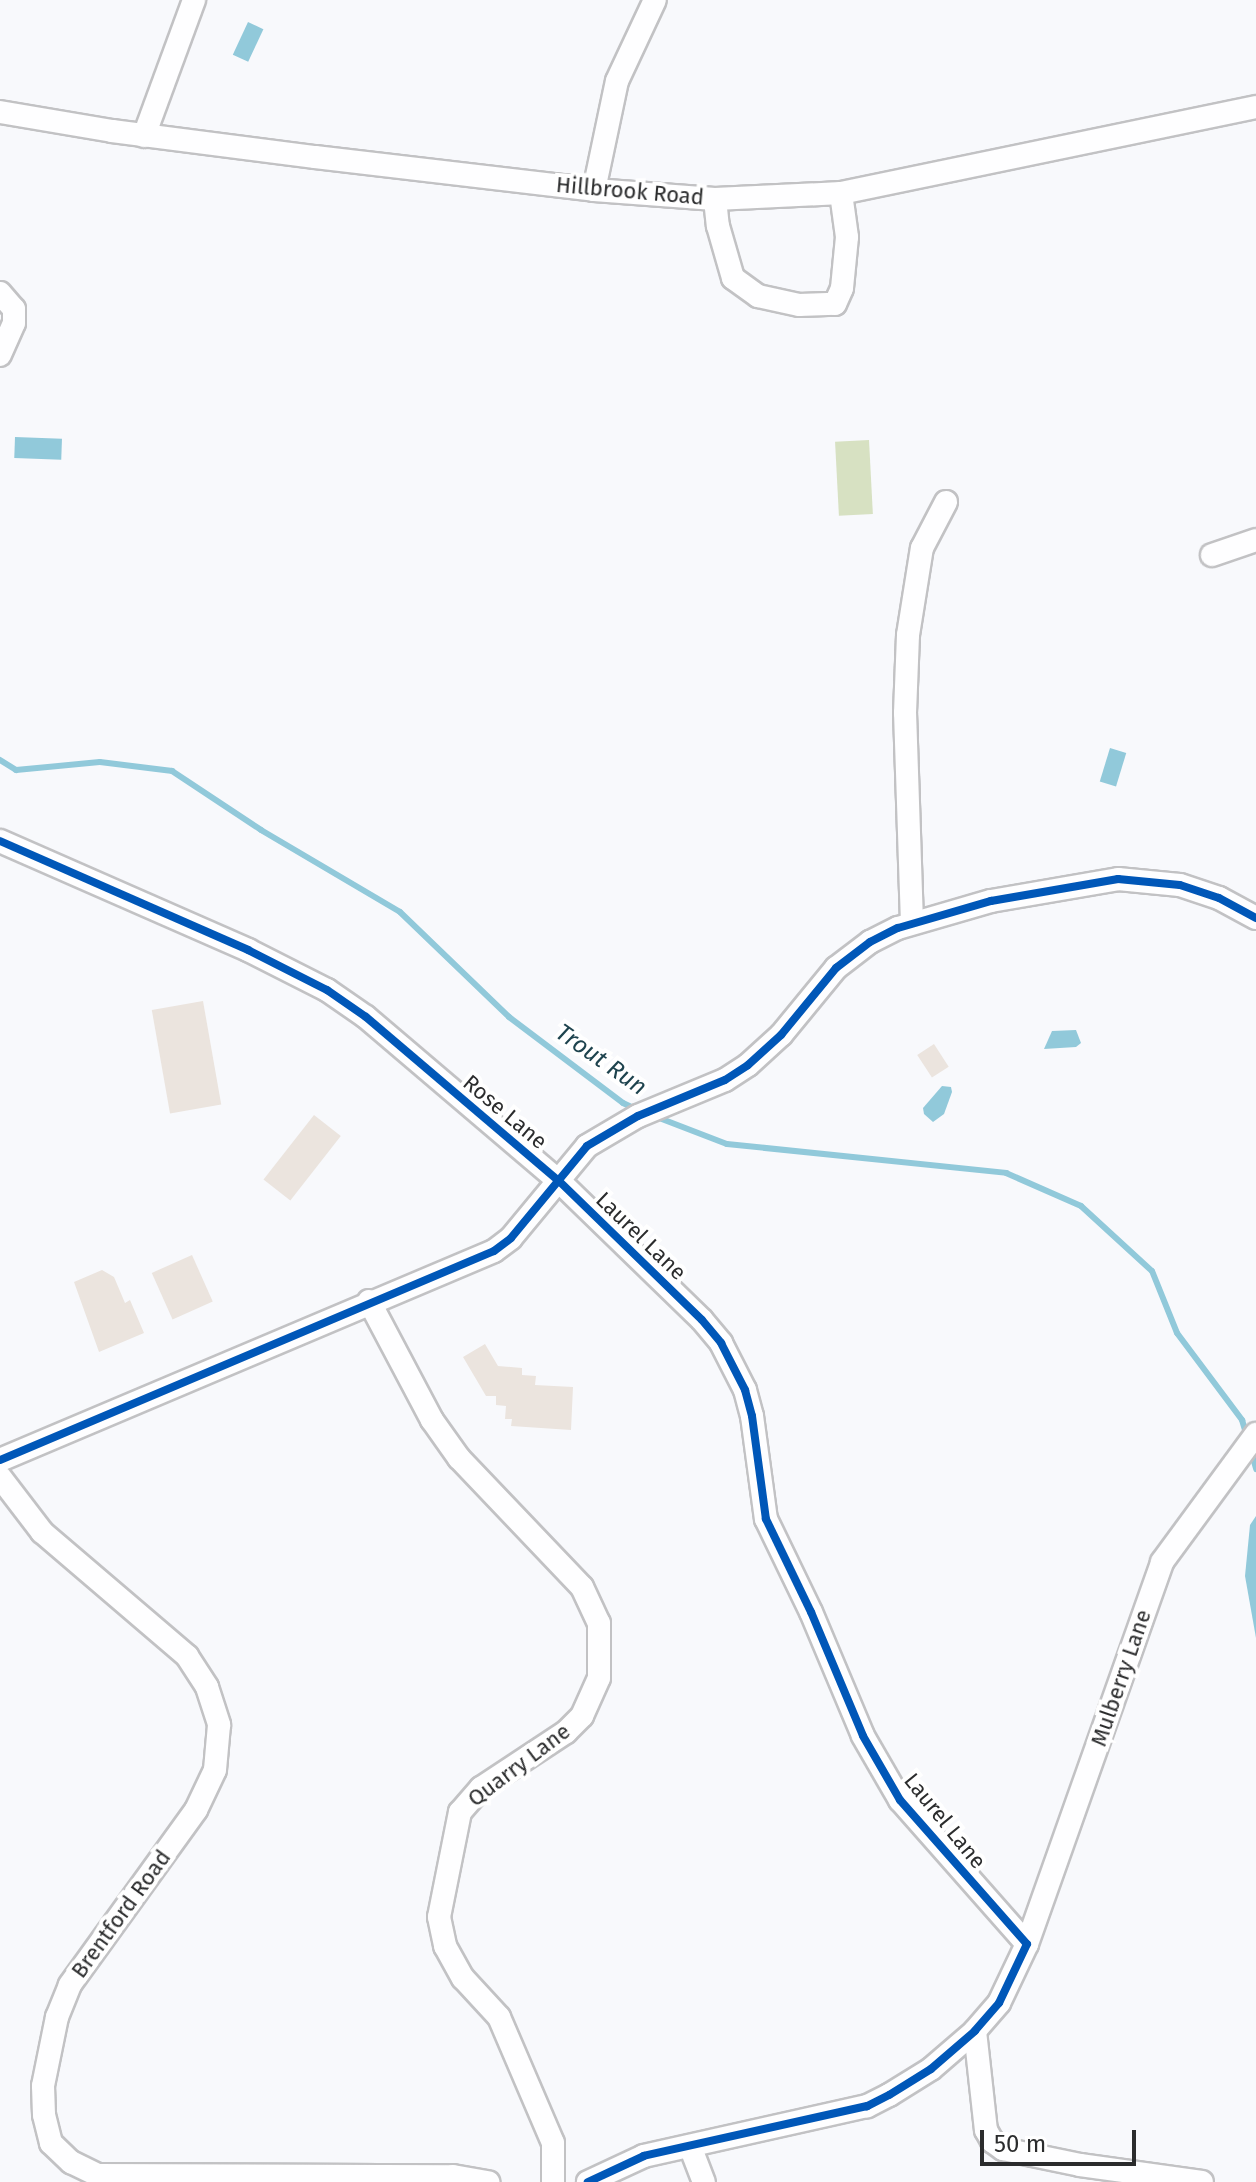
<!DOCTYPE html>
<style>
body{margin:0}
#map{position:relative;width:1256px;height:2182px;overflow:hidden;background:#f8f9fc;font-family:"Fira Sans",sans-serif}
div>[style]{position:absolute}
.green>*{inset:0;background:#d7e1c2;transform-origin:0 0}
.water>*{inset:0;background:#91c9da;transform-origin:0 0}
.stream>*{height:6px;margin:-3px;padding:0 3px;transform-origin:3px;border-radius:3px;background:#91c9da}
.building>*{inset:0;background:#ebe4de;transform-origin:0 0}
.roads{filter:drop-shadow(2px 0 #c2c2c4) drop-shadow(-2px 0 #c2c2c4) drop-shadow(0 2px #c2c2c4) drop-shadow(0 -2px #c2c2c4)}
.minor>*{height:22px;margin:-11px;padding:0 11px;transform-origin:11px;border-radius:11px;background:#fefeff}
.cycleway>*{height:8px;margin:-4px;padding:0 4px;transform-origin:4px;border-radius:4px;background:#0057b8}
span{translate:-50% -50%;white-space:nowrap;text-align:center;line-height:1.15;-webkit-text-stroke:8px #fff;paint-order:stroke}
.street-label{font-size:22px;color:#2b2c2d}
.water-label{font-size:24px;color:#1e434e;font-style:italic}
.scale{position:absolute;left:980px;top:2130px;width:156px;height:36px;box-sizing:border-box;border:4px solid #2b2c2d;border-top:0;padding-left:10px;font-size:24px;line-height:28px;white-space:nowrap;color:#2b2c2d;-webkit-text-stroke:6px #fff;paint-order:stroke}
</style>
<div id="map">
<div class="green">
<div style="left:869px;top:440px;width:74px;height:34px;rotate:87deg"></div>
</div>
<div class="water">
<div style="left:248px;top:22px;width:17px;height:36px;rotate:25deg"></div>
<div style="left:15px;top:437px;width:47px;height:21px;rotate:2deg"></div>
<div style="left:1110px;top:748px;width:17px;height:35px;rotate:17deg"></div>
<div style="clip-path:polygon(1076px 1030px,1081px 1043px,1076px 1047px,1044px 1049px,1052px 1031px)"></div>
<div style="clip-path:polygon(942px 1086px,951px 1087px,952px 1092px,944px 1114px,933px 1122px,924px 1114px,923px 1108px)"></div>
<div style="clip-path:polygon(1256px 1516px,1256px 1638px,1245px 1576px,1250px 1525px)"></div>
</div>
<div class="stream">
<div style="left:0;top:760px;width:19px;rotate:32deg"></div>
<div style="left:16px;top:770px;width:84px;rotate:-5.4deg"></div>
<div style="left:100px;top:762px;width:73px;rotate:7.1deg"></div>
<div style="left:172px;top:771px;width:107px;rotate:33.5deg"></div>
<div style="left:261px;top:830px;width:161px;rotate:30.5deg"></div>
<div style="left:400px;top:912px;width:151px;rotate:43.9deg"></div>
<div style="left:509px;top:1017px;width:143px;rotate:37deg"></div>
<div style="left:623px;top:1103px;width:14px;rotate:25deg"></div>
<div style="left:654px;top:1116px;width:78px;rotate:21deg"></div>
<div style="left:727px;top:1144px;width:281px;rotate:5.9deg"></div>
<div style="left:1006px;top:1173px;width:82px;rotate:23.7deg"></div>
<div style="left:1081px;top:1206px;width:96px;rotate:42.5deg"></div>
<div style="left:1152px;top:1271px;width:67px;rotate:68deg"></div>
<div style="left:1177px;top:1333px;width:109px;rotate:53.2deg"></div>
<div style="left:1242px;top:1420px;width:17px;rotate:73deg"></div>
<div style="left:1251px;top:1451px;width:19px;rotate:74deg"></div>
</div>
<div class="building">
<div style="left:203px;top:1001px;width:105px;height:52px;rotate:80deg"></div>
<div style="left:934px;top:1044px;width:27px;height:20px;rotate:57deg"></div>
<div style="left:314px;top:1115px;width:34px;height:82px;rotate:38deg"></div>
<div style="left:192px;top:1255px;width:51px;height:44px;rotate:66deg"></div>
<div style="clip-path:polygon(102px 1270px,114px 1277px,125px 1303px,130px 1300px,144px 1333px,99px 1352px,74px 1282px)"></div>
<div style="clip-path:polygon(485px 1344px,498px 1366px,522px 1368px,522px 1375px,536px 1376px,535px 1385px,573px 1387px,571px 1430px,511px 1426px,512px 1419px,505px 1419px,506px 1406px,496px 1405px,496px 1396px,486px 1396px,463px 1357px)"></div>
</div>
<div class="roads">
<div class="minor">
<div style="left:0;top:112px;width:114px;rotate:9.6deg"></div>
<div style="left:112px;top:131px;width:205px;rotate:7.3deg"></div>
<div style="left:315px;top:157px;width:281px;rotate:6.7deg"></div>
<div style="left:594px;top:190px;width:121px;rotate:4.3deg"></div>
<div style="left:715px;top:199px;width:126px;rotate:-2.7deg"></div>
<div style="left:841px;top:193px;width:424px;rotate:-11.7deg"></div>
<div style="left:144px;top:136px;width:145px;rotate:-69.8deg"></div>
<div style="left:594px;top:190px;width:111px;rotate:-78.1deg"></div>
<div style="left:617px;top:81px;width:89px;rotate:-64.9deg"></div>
<div style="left:715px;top:199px;width:27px;rotate:84deg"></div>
<div style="left:718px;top:226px;width:54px;rotate:73.9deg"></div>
<div style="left:733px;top:278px;width:31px;rotate:36deg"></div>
<div style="left:758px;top:296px;width:42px;rotate:12.4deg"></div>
<div style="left:799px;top:305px;width:36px;rotate:-2deg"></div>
<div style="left:835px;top:304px;width:17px;rotate:-66deg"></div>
<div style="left:842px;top:288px;width:51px;rotate:-84.4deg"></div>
<div style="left:847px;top:237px;width:44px;rotate:-97.8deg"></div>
<div style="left:0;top:293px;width:21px;rotate:49deg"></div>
<div style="left:14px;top:309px;width:14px;rotate:90deg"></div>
<div style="left:14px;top:323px;width:35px;rotate:114deg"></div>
<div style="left:1212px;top:555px;width:46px;rotate:-18.8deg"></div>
<div style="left:0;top:841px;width:271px;rotate:23.7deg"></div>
<div style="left:248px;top:950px;width:89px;rotate:26.9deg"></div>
<div style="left:327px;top:990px;width:47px;rotate:34.7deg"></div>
<div style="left:366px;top:1017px;width:253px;rotate:40.4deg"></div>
<div style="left:559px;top:1181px;width:199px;rotate:44.2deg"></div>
<div style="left:702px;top:1320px;width:30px;rotate:50deg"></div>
<div style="left:721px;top:1343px;width:53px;rotate:62.9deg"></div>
<div style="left:745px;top:1390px;width:27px;rotate:75deg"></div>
<div style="left:752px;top:1416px;width:104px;rotate:82.3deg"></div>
<div style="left:766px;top:1519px;width:103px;rotate:64.2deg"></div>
<div style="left:811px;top:1612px;width:134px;rotate:67.2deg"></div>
<div style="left:863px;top:1736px;width:74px;rotate:60deg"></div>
<div style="left:900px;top:1800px;width:192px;rotate:48.6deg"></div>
<div style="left:1027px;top:1944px;width:65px;rotate:115.4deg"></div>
<div style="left:999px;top:2003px;width:37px;rotate:131deg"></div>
<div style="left:975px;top:2031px;width:58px;rotate:139.2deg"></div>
<div style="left:931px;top:2069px;width:49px;rotate:148.2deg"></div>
<div style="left:889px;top:2095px;width:25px;rotate:153deg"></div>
<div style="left:867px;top:2106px;width:229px;rotate:167.4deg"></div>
<div style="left:644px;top:2156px;width:62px;rotate:155.1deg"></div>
<div style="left:912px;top:923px;width:210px;rotate:-91.9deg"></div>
<div style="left:905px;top:713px;width:78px;rotate:-87.8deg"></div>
<div style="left:908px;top:635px;width:88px;rotate:-80.9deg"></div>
<div style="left:922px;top:548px;width:52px;rotate:-62.4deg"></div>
<div style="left:369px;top:1301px;width:135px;rotate:62.1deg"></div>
<div style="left:432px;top:1420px;width:47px;rotate:54.6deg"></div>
<div style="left:459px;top:1458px;width:178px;rotate:46.4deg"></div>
<div style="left:582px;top:1587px;width:40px;rotate:65deg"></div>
<div style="left:599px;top:1623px;width:55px;rotate:90deg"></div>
<div style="left:599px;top:1678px;width:42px;rotate:114.1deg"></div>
<div style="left:582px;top:1716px;width:23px;rotate:135deg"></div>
<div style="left:566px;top:1732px;width:102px;rotate:146.6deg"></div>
<div style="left:481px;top:1788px;width:32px;rotate:131deg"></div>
<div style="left:460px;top:1812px;width:107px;rotate:101.3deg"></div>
<div style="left:439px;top:1917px;width:30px;rotate:78deg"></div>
<div style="left:445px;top:1946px;width:37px;rotate:61deg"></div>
<div style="left:463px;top:1978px;width:53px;rotate:47.3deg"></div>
<div style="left:499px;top:2017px;width:137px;rotate:66.8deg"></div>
<div style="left:553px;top:2143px;width:39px;rotate:90deg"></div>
<div style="left:0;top:1460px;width:536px;rotate:-22.93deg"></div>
<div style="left:494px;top:1251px;width:21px;rotate:-37deg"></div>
<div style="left:511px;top:1238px;width:119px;rotate:-50.4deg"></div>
<div style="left:587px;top:1146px;width:59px;rotate:-30.5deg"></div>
<div style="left:638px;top:1116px;width:94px;rotate:-22.5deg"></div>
<div style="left:725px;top:1080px;width:27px;rotate:-33deg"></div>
<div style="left:748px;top:1065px;width:45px;rotate:-42.3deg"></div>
<div style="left:781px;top:1035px;width:87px;rotate:-50.6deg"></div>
<div style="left:836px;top:968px;width:43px;rotate:-37.4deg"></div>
<div style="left:870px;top:942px;width:31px;rotate:-27deg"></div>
<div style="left:898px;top:928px;width:97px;rotate:-16.2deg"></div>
<div style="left:991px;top:901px;width:129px;rotate:-9.8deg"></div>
<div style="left:1118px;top:879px;width:62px;rotate:5.5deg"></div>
<div style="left:1180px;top:885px;width:41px;rotate:18.4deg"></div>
<div style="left:1219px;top:898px;width:42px;rotate:28.4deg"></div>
<div style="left:0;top:1477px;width:69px;rotate:52.6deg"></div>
<div style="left:42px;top:1532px;width:191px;rotate:40.5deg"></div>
<div style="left:187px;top:1656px;width:37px;rotate:57deg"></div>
<div style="left:207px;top:1687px;width:40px;rotate:72deg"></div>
<div style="left:219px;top:1725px;width:45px;rotate:95.1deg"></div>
<div style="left:215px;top:1770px;width:44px;rotate:115.4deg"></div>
<div style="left:196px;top:1810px;width:216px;rotate:125.8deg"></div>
<div style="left:70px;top:1985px;width:35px;rotate:112deg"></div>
<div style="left:57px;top:2017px;width:70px;rotate:101.5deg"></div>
<div style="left:43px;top:2086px;width:29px;rotate:88deg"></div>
<div style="left:44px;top:2115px;width:29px;rotate:76deg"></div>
<div style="left:51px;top:2143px;width:28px;rotate:44deg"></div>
<div style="left:71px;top:2162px;width:30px;rotate:26deg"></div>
<div style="left:98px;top:2175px;width:355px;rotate:0.2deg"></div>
<div style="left:453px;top:2176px;width:36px;rotate:10deg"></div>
<div style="left:1027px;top:1944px;width:405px;rotate:-70.5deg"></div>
<div style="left:1162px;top:1562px;width:159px;rotate:-53.7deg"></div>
<div style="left:975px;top:2031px;width:100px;rotate:83.7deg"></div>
<div style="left:986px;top:2130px;width:13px;rotate:61deg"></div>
<div style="left:992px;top:2141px;width:14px;rotate:36deg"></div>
<div style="left:1003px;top:2149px;width:79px;rotate:11.7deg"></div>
<div style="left:1080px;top:2165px;width:123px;rotate:7.9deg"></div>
<div style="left:690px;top:2146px;width:39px;rotate:69deg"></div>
</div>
</div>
<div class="cycleway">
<div style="left:0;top:841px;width:271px;rotate:23.7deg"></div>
<div style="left:248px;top:950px;width:89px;rotate:26.9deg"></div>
<div style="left:327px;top:990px;width:47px;rotate:34.7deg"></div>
<div style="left:366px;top:1017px;width:253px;rotate:40.4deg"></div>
<div style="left:559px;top:1181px;width:199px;rotate:44.2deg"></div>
<div style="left:702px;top:1320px;width:30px;rotate:50deg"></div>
<div style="left:721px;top:1343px;width:53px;rotate:62.9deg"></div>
<div style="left:745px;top:1390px;width:27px;rotate:75deg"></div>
<div style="left:752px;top:1416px;width:104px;rotate:82.3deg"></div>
<div style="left:766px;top:1519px;width:103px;rotate:64.2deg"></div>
<div style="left:811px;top:1612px;width:134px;rotate:67.2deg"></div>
<div style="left:863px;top:1736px;width:74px;rotate:60deg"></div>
<div style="left:900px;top:1800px;width:192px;rotate:48.6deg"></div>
<div style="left:1027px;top:1944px;width:65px;rotate:115.4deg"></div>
<div style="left:999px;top:2003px;width:37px;rotate:131deg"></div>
<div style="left:975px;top:2031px;width:58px;rotate:139.2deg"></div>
<div style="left:931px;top:2069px;width:49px;rotate:148.2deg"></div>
<div style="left:889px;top:2095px;width:25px;rotate:153deg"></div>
<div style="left:867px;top:2106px;width:229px;rotate:167.4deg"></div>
<div style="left:644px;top:2156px;width:62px;rotate:155.1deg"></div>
<div style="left:0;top:1460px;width:536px;rotate:-22.93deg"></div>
<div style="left:494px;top:1251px;width:21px;rotate:-37deg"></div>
<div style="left:511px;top:1238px;width:119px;rotate:-50.4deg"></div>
<div style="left:587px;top:1146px;width:59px;rotate:-30.5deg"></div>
<div style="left:638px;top:1116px;width:94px;rotate:-22.5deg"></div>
<div style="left:725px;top:1080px;width:27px;rotate:-33deg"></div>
<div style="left:748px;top:1065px;width:45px;rotate:-42.3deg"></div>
<div style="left:781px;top:1035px;width:87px;rotate:-50.6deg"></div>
<div style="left:836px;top:968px;width:43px;rotate:-37.4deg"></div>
<div style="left:870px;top:942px;width:31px;rotate:-27deg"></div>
<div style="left:898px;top:928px;width:97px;rotate:-16.2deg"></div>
<div style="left:991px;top:901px;width:129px;rotate:-9.8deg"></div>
<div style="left:1118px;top:879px;width:62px;rotate:5.5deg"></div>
<div style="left:1180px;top:885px;width:41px;rotate:18.4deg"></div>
<div style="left:1219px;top:898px;width:42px;rotate:28.4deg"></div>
</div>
<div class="street-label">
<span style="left:630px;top:191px;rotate:5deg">Hillbrook Road</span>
<span style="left:505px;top:1112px;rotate:40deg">Rose Lane</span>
<span style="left:641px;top:1236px;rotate:44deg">Laurel Lane</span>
<span style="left:1121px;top:1678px;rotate:-71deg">Mulberry Lane</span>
<span style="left:519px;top:1765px;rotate:-37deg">Quarry Lane</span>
<span style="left:945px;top:1821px;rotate:51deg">Laurel Lane</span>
<span style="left:121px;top:1914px;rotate:-54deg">Brentford Road</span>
</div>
<div class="water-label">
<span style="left:601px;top:1060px;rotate:35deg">Trout Run</span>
</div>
<div class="scale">50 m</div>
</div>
